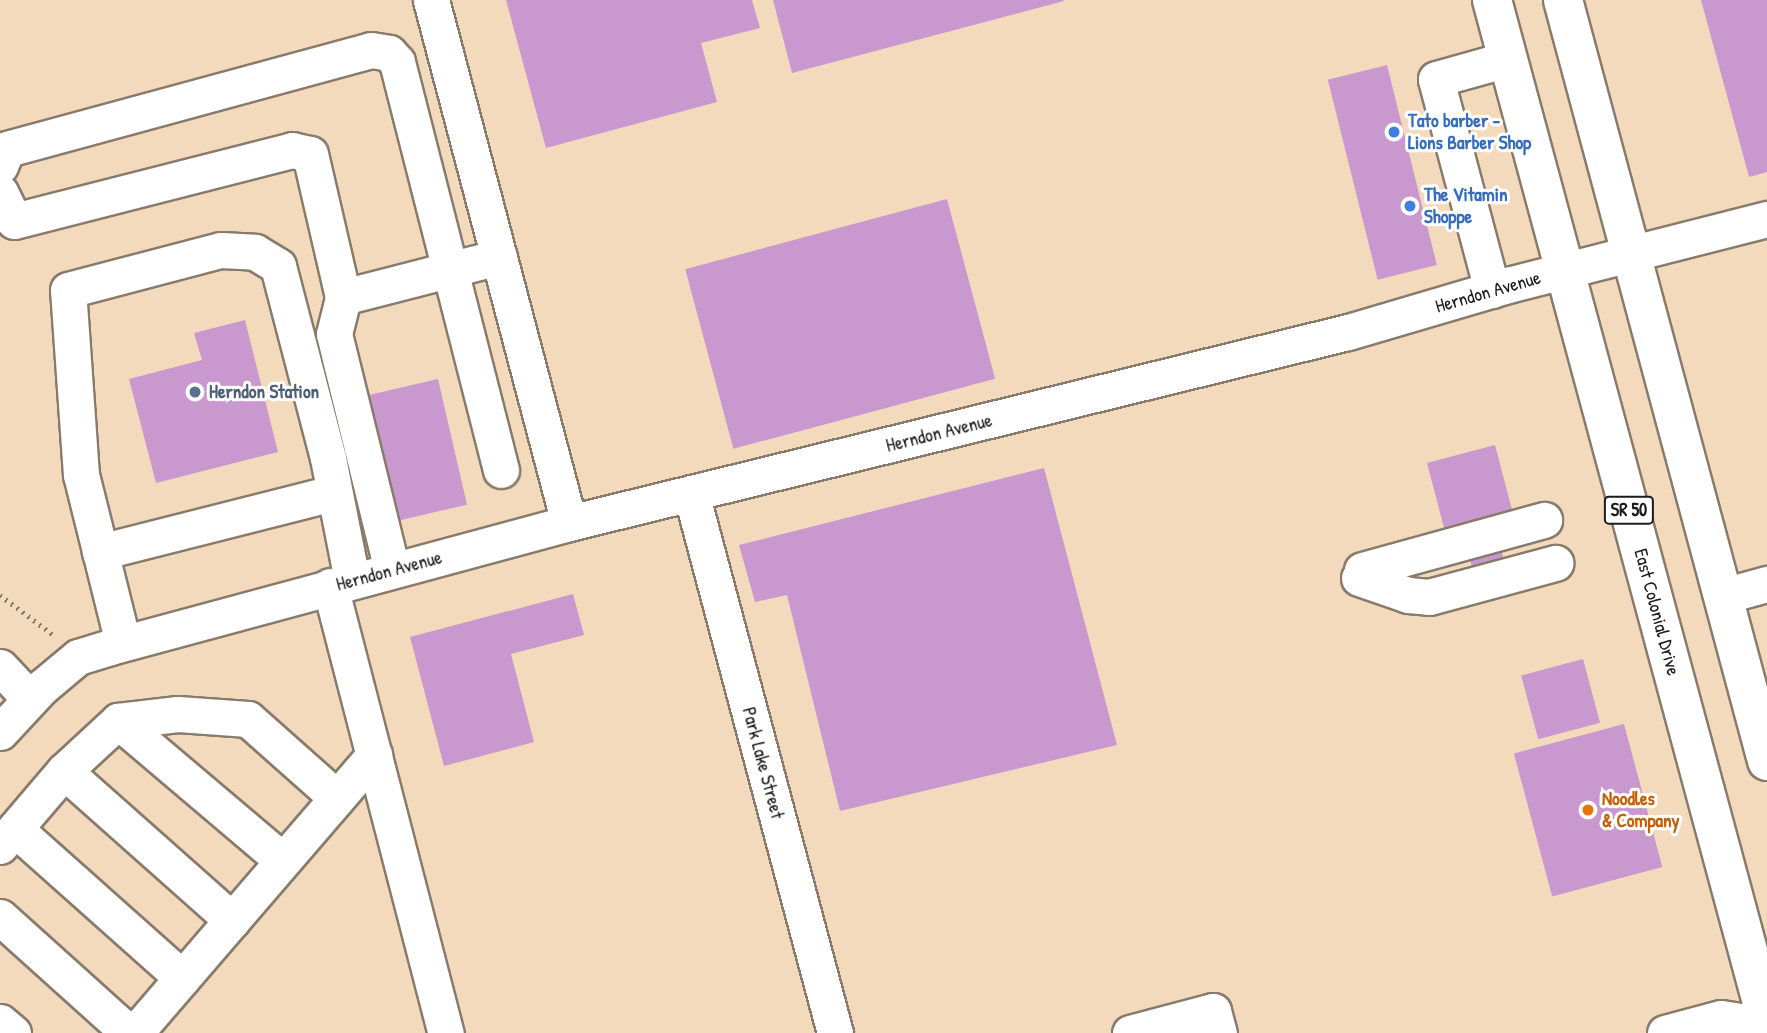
<!DOCTYPE html>
<style>
body{margin:0}
#map{position:relative;width:1767px;height:1033px;overflow:hidden;background:#f4dabc;font-family:"Patrick Hand",sans-serif}
div>[style]{position:absolute}
.building>*{inset:0;background:#c998cf;transform-origin:0 0}
.path>*{height:4.5px;margin-top:-2.25px;transform-origin:0;background:repeating-linear-gradient(90deg,#887b6c 0 2px,transparent 0 7px)}
.roads{filter:drop-shadow(2px 0 #887b6c) drop-shadow(-2px 0 #887b6c) drop-shadow(0 2px #887b6c) drop-shadow(0 -2px #887b6c)}
.minor>*{height:35px;margin:-17.5px;padding:0 17.5px;transform-origin:17.5px;border-radius:17.5px;background:#fff}
.highway>*{height:38px;margin:-19px;padding:0 19px;transform-origin:19px;border-radius:19px;background:#fff}
.dots>*{width:19px;height:19px;translate:-50% -50%;box-sizing:border-box;border:4px solid #fff;border-radius:50%}
span{translate:-50% -50%;white-space:nowrap;text-align:center;line-height:1.15;-webkit-text-stroke:6px #fff;paint-order:stroke}
.shield-label span{padding:2px 5px;background:#fff;border:2px solid;border-radius:5px;-webkit-text-stroke-width:0}
.shield-label{font-size:18px;color:#1c1c1c;font-weight:700}
.shop-label{font-size:19px;color:#366cbe;font-weight:700}
.left{translate:0 -50%;text-align:left}
.street-label{font-size:19px;color:#1c1c1c}
.service-label{font-size:19px;color:#4e5e75;font-weight:700}
.food-label{font-size:19px;color:#c56008;font-weight:700}
</style>
<div id="map">
<div class="building">
<div style="clip-path:polygon(506px 0,752px 0,760px 28px,701px 43px,717px 102px,546px 148px)"></div>
<div style="clip-path:polygon(773px 0,1063px 0,1064px 1px,792px 73px)"></div>
<div style="clip-path:polygon(1701px 0,1767px 0,1767px 172px,1749px 177px)"></div>
<div style="left:1387px;top:65px;width:206px;height:61px;rotate:76deg"></div>
<div style="left:947px;top:199px;width:186px;height:271px;rotate:75deg"></div>
<div style="clip-path:polygon(245px 320px,278px 452px,156px 483px,129px 379px,202px 360px,194px 333px)"></div>
<div style="left:438px;top:379px;width:129px;height:82px;rotate:77deg"></div>
<div style="clip-path:polygon(1495px 445px,1515px 521px,1495px 527px,1505px 564px,1473px 572px,1466px 541px,1447px 539px,1427px 463px)"></div>
<div style="clip-path:polygon(1044px 468px,1117px 745px,840px 811px,787px 595px,755px 602px,739px 545px)"></div>
<div style="clip-path:polygon(573px 594px,584px 635px,511px 654px,534px 742px,444px 766px,410px 637px)"></div>
<div style="left:1583px;top:659px;width:66px;height:64px;rotate:75deg"></div>
<div style="left:1624px;top:724px;width:148px;height:114px;rotate:75deg"></div>
</div>
<div class="path">
<div style="left:0;top:595px;width:69px;rotate:36.7deg"></div>
</div>
<div class="roads">
<div class="minor">
<div style="left:431px;top:0;width:541px;rotate:75.22deg"></div>
<div style="left:0;top:166px;width:18px;rotate:-68deg"></div>
<div style="left:7px;top:149px;width:377px;rotate:-15.2deg"></div>
<div style="left:371px;top:50px;width:18px;rotate:9deg"></div>
<div style="left:389px;top:53px;width:12px;rotate:48deg"></div>
<div style="left:397px;top:62px;width:421px;rotate:75.7deg"></div>
<div style="left:0;top:192px;width:32px;rotate:64deg"></div>
<div style="left:14px;top:221px;width:287px;rotate:-14.3deg"></div>
<div style="left:292px;top:150px;width:18px;rotate:13deg"></div>
<div style="left:310px;top:154px;width:147px;rotate:77deg"></div>
<div style="left:1492px;top:290px;width:218px;rotate:-104.9deg"></div>
<div style="left:1436px;top:79px;width:75px;rotate:-15.5deg"></div>
<div style="left:691px;top:493px;width:559px;rotate:75.07deg"></div>
<div style="left:100px;top:552px;width:240px;rotate:-14.2deg"></div>
<div style="left:392px;top:570px;width:243px;rotate:-103.8deg"></div>
<div style="left:334px;top:334px;width:38px;rotate:-76deg"></div>
<div style="left:343px;top:297px;width:161px;rotate:-14.4deg"></div>
<div style="left:1362px;top:570px;width:189px;rotate:-15.4deg"></div>
<div style="left:1359px;top:578px;width:52px;rotate:19.1deg"></div>
<div style="left:1408px;top:595px;width:21px;rotate:5deg"></div>
<div style="left:1429px;top:597px;width:131px;rotate:-15.1deg"></div>
<div style="left:330px;top:586px;width:462px;rotate:75.5deg"></div>
<div style="left:1723px;top:596px;width:46px;rotate:-15.3deg"></div>
<div style="left:123px;top:643px;width:173px;rotate:-104deg"></div>
<div style="left:81px;top:475px;width:185px;rotate:-94deg"></div>
<div style="left:68px;top:290px;width:158px;rotate:-14.7deg"></div>
<div style="left:221px;top:250px;width:34px;rotate:3deg"></div>
<div style="left:255px;top:252px;width:27px;rotate:31deg"></div>
<div style="left:278px;top:266px;width:198px;rotate:75.4deg"></div>
<div style="left:328px;top:458px;width:124px;rotate:78.9deg"></div>
<div style="left:0;top:667px;width:44px;rotate:46.8deg"></div>
<div style="left:118px;top:721px;width:216px;rotate:40.3deg"></div>
<div style="left:0;top:732px;width:62px;rotate:-47deg"></div>
<div style="left:42px;top:687px;width:47px;rotate:-39.8deg"></div>
<div style="left:78px;top:657px;width:34px;rotate:-17deg"></div>
<div style="left:110px;top:647px;width:475px;rotate:-15.1deg"></div>
<div style="left:569px;top:523px;width:802px;rotate:-13.78deg"></div>
<div style="left:1348px;top:332px;width:167px;rotate:-16.4deg"></div>
<div style="left:1508px;top:285px;width:267px;rotate:-14.3deg"></div>
<div style="left:64px;top:771px;width:225px;rotate:41.6deg"></div>
<div style="left:15px;top:829px;width:224px;rotate:41.7deg"></div>
<div style="left:0;top:846px;width:99px;rotate:-49.5deg"></div>
<div style="left:64px;top:771px;width:74px;rotate:-42.8deg"></div>
<div style="left:118px;top:721px;width:60px;rotate:-6.7deg"></div>
<div style="left:178px;top:714px;width:70px;rotate:4.1deg"></div>
<div style="left:248px;top:719px;width:119px;rotate:41.6deg"></div>
<div style="left:0;top:917px;width:173px;rotate:42deg"></div>
<div style="left:0;top:1022px;width:17px;rotate:40deg"></div>
<div style="left:135px;top:1033px;width:367px;rotate:-49.3deg"></div>
<div style="left:1130px;top:1033px;width:86px;rotate:-14.8deg"></div>
<div style="left:1213px;top:1011px;width:23px;rotate:75deg"></div>
<div style="left:1665px;top:1033px;width:58px;rotate:-15deg"></div>
<div style="left:1721px;top:1018px;width:47px;rotate:8.7deg"></div>
</div>
<div class="highway">
<div style="left:1492px;top:0;width:1057px;rotate:74.93deg"></div>
<div style="left:1563px;top:0;width:788px;rotate:74.99deg"></div>
</div>
</div>
<div class="dots">
<div style="left:1394px;top:132px;background:#3f7fe0"></div>
<div style="left:1410px;top:206px;background:#3f7fe0"></div>
<div style="left:195px;top:392px;background:#5c6f8a"></div>
<div style="left:1588px;top:810px;background:#e8710a"></div>
</div>
<div class="shield-label">
<span style="left:1629px;top:510px">SR 50</span>
</div>
<div class="shop-label">
<span class="left" style="left:1408px;top:132px">Tato barber -<br>Lions Barber Shop</span>
<span class="left" style="left:1424px;top:206px">The Vitamin<br>Shoppe</span>
</div>
<div class="street-label">
<span style="left:1488px;top:292px;rotate:-16deg">Herndon Avenue</span>
<span style="left:939px;top:433px;rotate:-14deg">Herndon Avenue</span>
<span style="left:389px;top:571px;rotate:-15deg">Herndon Avenue</span>
<span style="left:1657px;top:612px;rotate:75deg">East Colonial Drive</span>
<span style="left:763px;top:763px;rotate:75deg">Park Lake Street</span>
</div>
<div class="service-label">
<span class="left" style="left:209px;top:392px">Herndon Station</span>
</div>
<div class="food-label">
<span class="left" style="left:1602px;top:810px">Noodles<br>&amp; Company</span>
</div>
</div>
